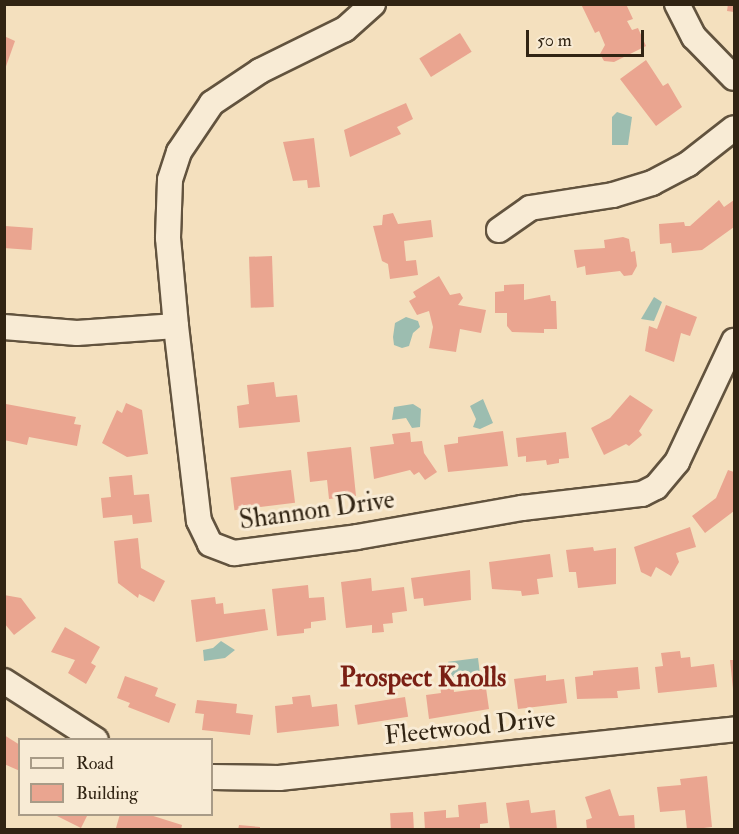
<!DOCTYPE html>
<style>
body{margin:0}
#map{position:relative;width:739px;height:834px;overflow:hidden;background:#f4e0be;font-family:"IM FELL Double Pica",serif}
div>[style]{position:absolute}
.water>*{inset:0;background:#9cbdb0;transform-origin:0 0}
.building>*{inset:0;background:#eaa590;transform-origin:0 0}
.roads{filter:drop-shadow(2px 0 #62533e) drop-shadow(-2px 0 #62533e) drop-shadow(0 2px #62533e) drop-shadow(0 -2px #62533e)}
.minor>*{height:24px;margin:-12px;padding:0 12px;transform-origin:12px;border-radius:12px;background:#f8ebd5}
span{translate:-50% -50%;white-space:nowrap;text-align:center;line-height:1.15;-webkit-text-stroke:6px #f8ebd5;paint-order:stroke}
.street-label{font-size:26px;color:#312413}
.neighbourhood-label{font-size:27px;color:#7a1f14;font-weight:700}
.frame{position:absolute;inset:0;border:6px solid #312413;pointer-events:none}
.legend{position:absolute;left:18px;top:738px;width:195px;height:78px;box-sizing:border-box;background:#f8ebd5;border:2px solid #a89b87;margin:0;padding:8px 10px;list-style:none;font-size:18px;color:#312413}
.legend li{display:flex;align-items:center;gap:12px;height:30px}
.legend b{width:30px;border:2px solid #a89b87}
.scale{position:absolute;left:526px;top:30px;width:118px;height:27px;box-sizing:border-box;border:3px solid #312413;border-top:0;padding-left:8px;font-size:18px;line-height:21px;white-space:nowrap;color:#312413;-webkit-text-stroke:4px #f8ebd5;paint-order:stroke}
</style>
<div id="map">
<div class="water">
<div style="clip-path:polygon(617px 112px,632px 117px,628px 145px,612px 145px,612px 117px)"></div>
<div style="clip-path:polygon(654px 297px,662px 302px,654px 321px,641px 319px)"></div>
<div style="clip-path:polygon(406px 317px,418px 321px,420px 327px,413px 333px,409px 346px,402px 348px,394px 345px,393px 337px,395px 323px)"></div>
<div style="clip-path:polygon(483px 399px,493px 423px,480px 429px,473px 427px,476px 419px,470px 406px)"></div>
<div style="clip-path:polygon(413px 404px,421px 409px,420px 427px,412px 428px,406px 418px,392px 420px,394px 407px)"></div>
<div style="clip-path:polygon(221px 641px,235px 650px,225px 658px,204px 661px,203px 650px,213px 648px)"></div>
<div style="left:478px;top:658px;width:16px;height:30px;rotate:83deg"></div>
</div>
<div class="building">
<div style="clip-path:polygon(581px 4px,626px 4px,633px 19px,627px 21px,632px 30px,638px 28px,646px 46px,614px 62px,604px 61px,600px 54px,605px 45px,599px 31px,595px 33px)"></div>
<div style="clip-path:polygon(728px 4px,734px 4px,734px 12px,727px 11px)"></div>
<div style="left:460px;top:33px;width:22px;height:48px;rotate:58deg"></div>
<div style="clip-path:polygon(4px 36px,15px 41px,4px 72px)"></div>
<div style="clip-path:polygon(646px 60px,663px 86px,668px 83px,682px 107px,656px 126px,620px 79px)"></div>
<div style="clip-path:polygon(406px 103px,413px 119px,397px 127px,401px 134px,350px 157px,344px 130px)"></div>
<div style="clip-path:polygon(314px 138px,320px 187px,308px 188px,307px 180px,293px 181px,283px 142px)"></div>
<div style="clip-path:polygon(719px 200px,724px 207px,734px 200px,734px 227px,702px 250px,672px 253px,671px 243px,660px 244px,659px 224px,684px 222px,685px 226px,690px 226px)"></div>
<div style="clip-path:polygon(393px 213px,398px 224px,431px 220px,433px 237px,404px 241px,406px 261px,416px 260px,418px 275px,390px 279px,388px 264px,382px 261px,373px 226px,382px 225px,383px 215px)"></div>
<div style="left:5px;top:226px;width:28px;height:22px;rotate:4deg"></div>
<div style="clip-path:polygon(623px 237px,629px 239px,631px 252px,635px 251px,637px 266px,632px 275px,624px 276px,620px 271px,586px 275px,585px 266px,577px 268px,574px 250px,605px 248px,604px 240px)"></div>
<div style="left:272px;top:256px;width:51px;height:23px;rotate:88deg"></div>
<div style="clip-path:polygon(439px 276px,450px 295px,460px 293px,463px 298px,458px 305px,486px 310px,481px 333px,460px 329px,456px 352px,429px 348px,433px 327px,429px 311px,417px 315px,409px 301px,416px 297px,413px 292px)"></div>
<div style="clip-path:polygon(524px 284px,524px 300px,550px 295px,551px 301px,556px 301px,557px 329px,544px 329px,544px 333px,512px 332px,507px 326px,507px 313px,495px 313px,495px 292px,504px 291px,504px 285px)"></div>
<div style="clip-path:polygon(666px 305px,697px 317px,690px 336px,681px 333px,674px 362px,645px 351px,649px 326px,657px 329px)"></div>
<div style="clip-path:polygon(274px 382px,276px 397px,297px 395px,300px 422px,239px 428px,237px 406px,249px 404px,247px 385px)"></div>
<div style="clip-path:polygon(630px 395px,653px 410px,639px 431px,642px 435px,629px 446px,626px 444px,604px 455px,591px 428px,610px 418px)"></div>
<div style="clip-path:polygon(126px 403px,142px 410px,148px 454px,127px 457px,102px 443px,117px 410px,122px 413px)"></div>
<div style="clip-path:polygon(6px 404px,76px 417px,74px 424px,81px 425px,77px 446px,29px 437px,27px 445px,4px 440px)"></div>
<div style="clip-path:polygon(503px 431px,508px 466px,448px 472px,444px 445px,458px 443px,458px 437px)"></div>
<div style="clip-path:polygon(410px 432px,411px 442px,422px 441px,424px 453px,437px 472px,425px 480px,419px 472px,414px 475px,410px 470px,374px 479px,370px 447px,394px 444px,392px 434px)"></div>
<div style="clip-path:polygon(566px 432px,569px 458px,559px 459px,559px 463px,547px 465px,546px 460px,526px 462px,526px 456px,518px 457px,516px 438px)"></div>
<div style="clip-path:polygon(351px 447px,356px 496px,329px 499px,327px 480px,310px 482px,307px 452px)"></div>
<div style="left:291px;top:470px;width:33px;height:61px;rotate:83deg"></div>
<div style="clip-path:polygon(728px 470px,734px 472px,734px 511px,705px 533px,692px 516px,716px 498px)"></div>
<div style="clip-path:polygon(132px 475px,134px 495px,149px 494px,152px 522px,133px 524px,132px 515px,103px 518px,101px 498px,111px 497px,109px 477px)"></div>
<div style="clip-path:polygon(690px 527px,696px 547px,676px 553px,679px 562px,671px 576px,656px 567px,651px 577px,641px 572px,634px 547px)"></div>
<div style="clip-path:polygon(138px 538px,141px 568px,165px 581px,154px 602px,139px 594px,138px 598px,118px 583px,114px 541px)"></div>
<div style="clip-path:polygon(593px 547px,594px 551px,616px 548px,616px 584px,578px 588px,576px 572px,569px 572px,566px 550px)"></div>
<div style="clip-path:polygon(550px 554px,553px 577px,537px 579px,539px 594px,522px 596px,521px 591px,492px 589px,489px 562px)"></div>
<div style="clip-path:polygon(470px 570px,471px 600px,424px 606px,423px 598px,414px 599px,411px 578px)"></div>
<div style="clip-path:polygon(371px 578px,372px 591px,404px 587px,407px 611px,392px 613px,393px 623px,383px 624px,384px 632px,372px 633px,372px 625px,346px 628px,341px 582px)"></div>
<div style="clip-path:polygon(308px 585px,309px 598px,324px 597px,326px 620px,311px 622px,311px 628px,304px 629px,304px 633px,277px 636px,272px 589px)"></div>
<div style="clip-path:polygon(4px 595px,21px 598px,36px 618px,14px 635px,4px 623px)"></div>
<div style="clip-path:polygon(215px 597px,216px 604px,223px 603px,224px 614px,265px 609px,268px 630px,196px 642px,191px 600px)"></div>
<div style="clip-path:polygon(65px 627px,100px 647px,91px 663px,96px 666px,86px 684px,68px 673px,75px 660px,51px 652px)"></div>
<div style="clip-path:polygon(680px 651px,681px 658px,690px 657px,691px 667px,714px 664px,717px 687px,658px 693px,655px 667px,663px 666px,661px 653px)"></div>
<div style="clip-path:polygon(730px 660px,734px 660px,734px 689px,733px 689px)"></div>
<div style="clip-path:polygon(638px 667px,640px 689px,617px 691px,618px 698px,577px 699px,575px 677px,593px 675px,593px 671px)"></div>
<div style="clip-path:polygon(546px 675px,546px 681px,564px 679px,567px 703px,518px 709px,514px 679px)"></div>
<div style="clip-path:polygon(125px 676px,158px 688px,155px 696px,176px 704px,169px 723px,128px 707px,130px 703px,117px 698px)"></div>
<div style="clip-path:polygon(453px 683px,454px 692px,486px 688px,489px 709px,429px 719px,426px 695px,441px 693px,440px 685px)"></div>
<div style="clip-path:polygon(310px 695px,312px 707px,337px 704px,339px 726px,277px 733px,275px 706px,293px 704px,292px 697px)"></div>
<div style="left:405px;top:697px;width:20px;height:51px;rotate:81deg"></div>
<div style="clip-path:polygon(197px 700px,237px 704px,236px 713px,253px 715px,250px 735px,202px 730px,204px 714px,195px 713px)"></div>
<div style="clip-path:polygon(4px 735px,20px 745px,20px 771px,4px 764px)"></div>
<div style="clip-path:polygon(707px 776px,712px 827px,687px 830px,685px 810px,660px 812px,657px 787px,681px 785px,680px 779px)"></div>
<div style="clip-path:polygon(610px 789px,619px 816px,634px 815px,635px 830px,587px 830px,586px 820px,592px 818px,585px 797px)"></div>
<div style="clip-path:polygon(529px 800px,531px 813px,555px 810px,557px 830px,510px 830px,506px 803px)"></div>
<div style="clip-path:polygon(486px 802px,488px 823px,480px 824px,480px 830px,425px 830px,424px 812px,446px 810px,446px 818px,459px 817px,458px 805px)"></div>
<div style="left:413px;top:812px;width:18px;height:23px;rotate:87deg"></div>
<div style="clip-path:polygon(53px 814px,88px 814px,81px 828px)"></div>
<div style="clip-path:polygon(120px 814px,147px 814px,182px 825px,181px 830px,121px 830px,116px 828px)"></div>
<div style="clip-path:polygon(239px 825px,260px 827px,260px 830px,238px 830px)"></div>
</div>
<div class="roads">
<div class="minor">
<div style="left:373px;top:4px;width:38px;rotate:138deg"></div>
<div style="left:345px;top:29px;width:95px;rotate:153.7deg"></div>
<div style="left:260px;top:71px;width:58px;rotate:146.3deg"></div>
<div style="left:212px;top:103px;width:59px;rotate:124deg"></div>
<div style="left:179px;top:152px;width:29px;rotate:108deg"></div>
<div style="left:170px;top:180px;width:58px;rotate:92deg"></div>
<div style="left:168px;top:238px;width:88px;rotate:84.8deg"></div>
<div style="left:176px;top:326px;width:196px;rotate:83.3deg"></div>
<div style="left:199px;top:521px;width:25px;rotate:64deg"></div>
<div style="left:210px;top:544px;width:26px;rotate:21deg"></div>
<div style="left:234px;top:553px;width:124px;rotate:-7.4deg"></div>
<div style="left:357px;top:537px;width:168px;rotate:-10deg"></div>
<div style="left:522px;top:508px;width:121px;rotate:-6.7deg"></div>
<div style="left:642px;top:494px;width:16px;rotate:-27deg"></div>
<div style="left:656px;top:487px;width:33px;rotate:-50deg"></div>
<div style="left:677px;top:462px;width:134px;rotate:-64.8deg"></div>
<div style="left:677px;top:4px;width:37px;rotate:63deg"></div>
<div style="left:694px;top:37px;width:57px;rotate:45.7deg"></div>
<div style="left:499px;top:230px;width:38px;rotate:-35deg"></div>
<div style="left:530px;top:208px;width:84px;rotate:-8.9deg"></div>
<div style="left:613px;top:195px;width:41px;rotate:-17.1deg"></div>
<div style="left:652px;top:183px;width:41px;rotate:-27.8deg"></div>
<div style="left:688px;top:164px;width:58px;rotate:-38deg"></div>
<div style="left:4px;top:327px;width:73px;rotate:4.7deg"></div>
<div style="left:77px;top:333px;width:99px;rotate:-4deg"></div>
<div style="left:4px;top:681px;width:109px;rotate:32.7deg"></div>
<div style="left:212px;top:777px;width:67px;rotate:0.9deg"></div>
<div style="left:279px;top:778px;width:458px;rotate:-6.1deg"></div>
</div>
</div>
<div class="street-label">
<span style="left:317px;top:511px;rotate:-8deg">Shannon Drive</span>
<span style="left:470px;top:728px;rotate:-6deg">Fleetwood Drive</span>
</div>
<div class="neighbourhood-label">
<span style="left:423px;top:678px">Prospect Knolls</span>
</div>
<div class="frame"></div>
<ul class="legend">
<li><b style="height:8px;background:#f8ebd5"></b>Road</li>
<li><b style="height:16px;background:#eaa590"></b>Building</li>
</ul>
<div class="scale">50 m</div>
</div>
